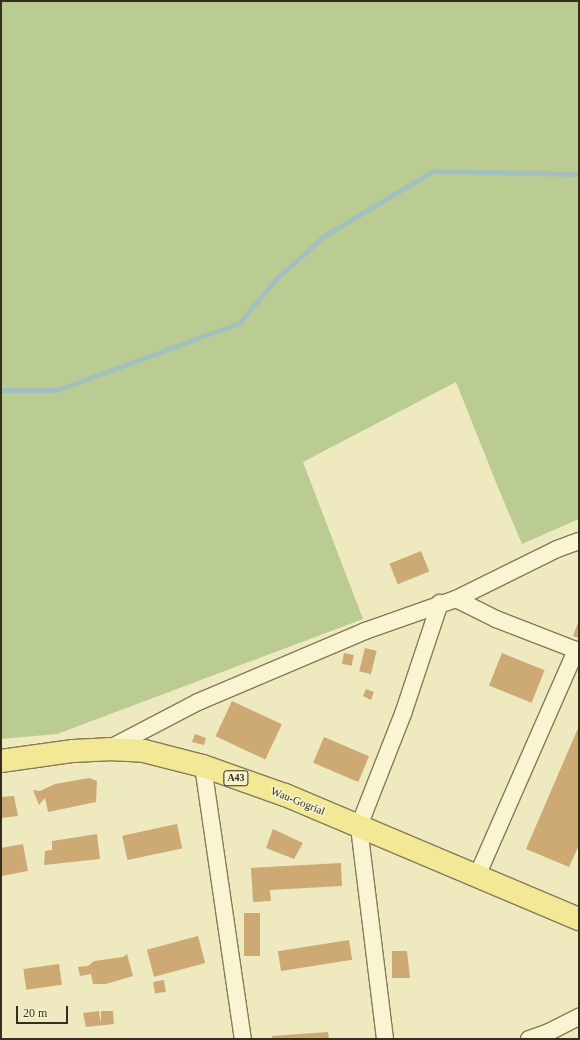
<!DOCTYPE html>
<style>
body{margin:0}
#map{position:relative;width:580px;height:1040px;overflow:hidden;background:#eee9bf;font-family:Georgia,serif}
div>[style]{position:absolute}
.green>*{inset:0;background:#bbcc93}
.stream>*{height:5px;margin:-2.5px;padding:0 2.5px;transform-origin:2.5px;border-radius:2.5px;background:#a2c0bd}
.building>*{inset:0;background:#cdaa74;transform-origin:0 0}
.roads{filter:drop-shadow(1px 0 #877a57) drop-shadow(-1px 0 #877a57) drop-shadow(0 1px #877a57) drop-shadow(0 -1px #877a57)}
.street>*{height:16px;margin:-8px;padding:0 8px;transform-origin:8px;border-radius:8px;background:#f9f5d2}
.primary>*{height:22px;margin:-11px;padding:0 11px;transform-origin:11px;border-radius:11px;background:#f3e895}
span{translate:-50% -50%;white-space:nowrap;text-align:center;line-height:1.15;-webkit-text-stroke:3px #f6f2cf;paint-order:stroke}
.shield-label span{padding:1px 3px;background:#f6f2cf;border:1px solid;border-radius:3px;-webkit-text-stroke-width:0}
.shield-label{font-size:10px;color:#362e1c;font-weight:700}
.street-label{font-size:11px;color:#362e1c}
.frame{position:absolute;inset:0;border:2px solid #362e1c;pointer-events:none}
.scale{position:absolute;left:16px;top:1006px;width:52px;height:18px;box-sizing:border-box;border:2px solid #362e1c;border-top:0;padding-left:5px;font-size:12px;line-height:14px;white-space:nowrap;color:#362e1c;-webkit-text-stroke:3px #f6f2cf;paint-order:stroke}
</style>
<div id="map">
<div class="green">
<div style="clip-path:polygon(1px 1px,579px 1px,579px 519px,522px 544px,499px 490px,456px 382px,303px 462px,363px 619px,57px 734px,1px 739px)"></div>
</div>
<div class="stream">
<div style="left:1px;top:390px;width:56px"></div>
<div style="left:57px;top:390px;width:194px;rotate:-20.2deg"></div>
<div style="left:239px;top:323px;width:59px;rotate:-49.8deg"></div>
<div style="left:277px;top:278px;width:63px;rotate:-41.8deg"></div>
<div style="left:324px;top:236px;width:127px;rotate:-30.8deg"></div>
<div style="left:433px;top:171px;width:146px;rotate:1.2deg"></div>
</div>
<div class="building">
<div style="left:421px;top:551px;width:22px;height:34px;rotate:68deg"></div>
<div style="clip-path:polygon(579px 620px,579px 638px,573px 636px)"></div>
<div style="left:365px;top:648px;width:12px;height:24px;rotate:14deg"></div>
<div style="left:344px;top:653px;width:10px;height:11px;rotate:11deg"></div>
<div style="left:502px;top:653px;width:46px;height:35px;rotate:22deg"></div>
<div style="clip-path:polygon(366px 689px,374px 692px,371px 700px,363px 696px)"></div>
<div style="left:232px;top:701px;width:55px;height:39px;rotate:25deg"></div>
<div style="clip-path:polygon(579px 726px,579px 845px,569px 867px,526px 849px)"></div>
<div style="clip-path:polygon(195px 734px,206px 738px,204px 745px,192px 742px)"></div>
<div style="left:324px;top:737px;width:49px;height:28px;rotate:23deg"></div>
<div style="clip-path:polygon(89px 778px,97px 781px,96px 802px,48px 812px,45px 798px,39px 805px,33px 790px,40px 791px,55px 784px)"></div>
<div style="clip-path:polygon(14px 796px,18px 816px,1px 818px,1px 797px)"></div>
<div style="left:177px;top:824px;width:25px;height:56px;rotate:78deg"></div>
<div style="clip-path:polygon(273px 829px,303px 843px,294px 859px,266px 848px)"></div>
<div style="clip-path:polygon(97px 834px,100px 859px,44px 865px,45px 851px,52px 850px,52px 841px)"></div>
<div style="clip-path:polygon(23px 844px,28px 871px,1px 876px,1px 848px)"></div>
<div style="clip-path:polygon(341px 863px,342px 886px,270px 890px,271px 901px,253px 902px,251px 868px)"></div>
<div style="left:244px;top:913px;width:16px;height:43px"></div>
<div style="left:198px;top:936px;width:28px;height:53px;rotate:75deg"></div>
<div style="left:349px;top:940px;width:20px;height:72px;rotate:81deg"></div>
<div style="clip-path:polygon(392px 951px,407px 951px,410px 978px,392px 978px)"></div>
<div style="clip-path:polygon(127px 954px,133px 976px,106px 984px,93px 984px,91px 974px,80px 976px,78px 967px,88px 966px,94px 961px,123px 957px)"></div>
<div style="left:59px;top:964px;width:21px;height:36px;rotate:82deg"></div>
<div style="left:164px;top:980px;width:12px;height:11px;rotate:81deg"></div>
<div style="clip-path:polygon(99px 1011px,101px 1024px,101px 1011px,113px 1011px,114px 1024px,86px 1027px,83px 1013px)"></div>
<div style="clip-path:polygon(328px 1032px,329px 1039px,272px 1039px,272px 1036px)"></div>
</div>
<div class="roads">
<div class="street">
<div style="left:456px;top:599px;width:113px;rotate:-26.3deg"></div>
<div style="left:557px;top:549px;width:23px;rotate:-20deg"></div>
<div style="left:108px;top:749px;width:102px;rotate:-27.6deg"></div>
<div style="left:198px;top:702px;width:181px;rotate:-23deg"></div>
<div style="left:365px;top:631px;width:96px;rotate:-19.4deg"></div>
<div style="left:456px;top:599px;width:45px;rotate:26.6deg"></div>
<div style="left:496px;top:619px;width:86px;rotate:21.2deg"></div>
<div style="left:203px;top:766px;width:276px;rotate:81.7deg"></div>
<div style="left:477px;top:876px;width:247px;rotate:-66.3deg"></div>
<div style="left:576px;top:650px;width:3px;rotate:18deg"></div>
<div style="left:385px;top:1039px;width:215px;rotate:-97deg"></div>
<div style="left:359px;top:826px;width:123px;rotate:-68.6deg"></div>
<div style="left:404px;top:711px;width:114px;rotate:-71.6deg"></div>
<div style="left:529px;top:1039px;width:21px;rotate:-19deg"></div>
<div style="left:549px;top:1032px;width:34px;rotate:-27deg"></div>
</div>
<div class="primary">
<div style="left:1px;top:761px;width:73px;rotate:-7.9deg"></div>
<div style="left:73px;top:751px;width:35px;rotate:-3deg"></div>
<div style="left:108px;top:749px;width:36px;rotate:3deg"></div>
<div style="left:144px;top:751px;width:61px;rotate:14.3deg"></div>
<div style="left:203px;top:766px;width:87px;rotate:19.5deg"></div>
<div style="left:285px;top:795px;width:319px;rotate:22.9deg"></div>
</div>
</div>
<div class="shield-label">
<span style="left:236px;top:778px">A43</span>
</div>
<div class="street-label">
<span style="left:298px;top:801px;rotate:22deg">Wau-Gogrial</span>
</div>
<div class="frame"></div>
<div class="scale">20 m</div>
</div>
